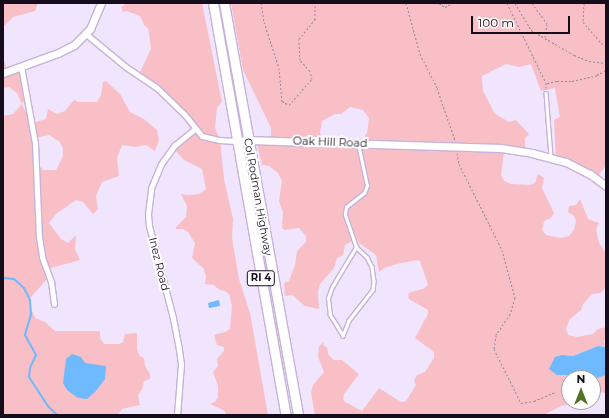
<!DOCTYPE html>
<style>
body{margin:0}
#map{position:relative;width:609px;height:418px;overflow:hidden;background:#f1e4fd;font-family:Montserrat,sans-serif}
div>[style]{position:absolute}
.green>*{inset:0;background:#f8bfc7}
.water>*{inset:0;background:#6fb9fe}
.stream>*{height:2px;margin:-1px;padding:0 1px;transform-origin:1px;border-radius:1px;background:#6fb9fe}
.path>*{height:1px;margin-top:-0.5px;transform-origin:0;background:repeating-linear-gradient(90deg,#93889c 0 2px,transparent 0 4px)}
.roads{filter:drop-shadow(1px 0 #c6b2d9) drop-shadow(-1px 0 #c6b2d9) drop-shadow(0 1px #c6b2d9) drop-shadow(0 -1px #c6b2d9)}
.lane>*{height:2.5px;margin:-1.25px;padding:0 1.25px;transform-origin:1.25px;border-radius:1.25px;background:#fff}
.street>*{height:5px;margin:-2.5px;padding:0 2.5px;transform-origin:2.5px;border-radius:2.5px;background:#fff}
.secondary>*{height:7px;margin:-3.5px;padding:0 3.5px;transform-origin:3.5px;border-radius:3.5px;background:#fff}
.highway>*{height:9px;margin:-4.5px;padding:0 4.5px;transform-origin:4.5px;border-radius:4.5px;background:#fff}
span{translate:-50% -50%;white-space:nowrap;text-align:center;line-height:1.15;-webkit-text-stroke:4px #fff;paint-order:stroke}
.shield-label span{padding:1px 3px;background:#fff;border:1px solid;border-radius:3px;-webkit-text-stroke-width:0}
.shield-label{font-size:10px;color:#150d1b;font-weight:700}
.street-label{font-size:11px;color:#150d1b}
.frame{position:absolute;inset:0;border:4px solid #150d1b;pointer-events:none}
.north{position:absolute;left:561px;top:370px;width:40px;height:40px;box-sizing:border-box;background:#fff;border:1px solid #a19ea4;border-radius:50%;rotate:0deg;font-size:11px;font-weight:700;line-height:16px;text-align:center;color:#150d1b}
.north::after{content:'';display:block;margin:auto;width:14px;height:18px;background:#547227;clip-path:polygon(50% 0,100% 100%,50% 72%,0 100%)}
.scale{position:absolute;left:471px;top:16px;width:99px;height:18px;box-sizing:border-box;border:2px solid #150d1b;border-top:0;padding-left:5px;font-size:12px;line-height:14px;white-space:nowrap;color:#150d1b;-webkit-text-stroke:3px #fff;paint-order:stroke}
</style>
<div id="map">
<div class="green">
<div style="clip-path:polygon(3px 3px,38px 3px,35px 11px,13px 17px,3px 27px)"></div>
<div style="clip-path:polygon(128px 3px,202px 3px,222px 102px,217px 107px,215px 128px,220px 140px,224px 179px,233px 219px,232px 238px,239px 279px,250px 313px,268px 415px,226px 415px,225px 411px,210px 404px,215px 402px,218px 397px,218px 386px,213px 372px,218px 366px,217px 359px,224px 351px,224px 347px,217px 345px,214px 335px,225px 332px,230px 329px,232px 306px,229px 294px,225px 291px,218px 289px,214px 285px,205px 284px,206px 277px,204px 269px,192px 258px,195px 243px,188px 232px,183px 229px,176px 229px,176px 227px,186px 217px,187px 206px,181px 194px,188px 195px,199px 194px,206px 189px,202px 169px,184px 160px,173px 148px,194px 127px,139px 74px,151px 49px,149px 33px,148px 28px,144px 25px,140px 16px,126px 11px,123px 12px,121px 7px)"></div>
<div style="clip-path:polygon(evenodd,231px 3px,606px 3px,606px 165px,597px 178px,556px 160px,554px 120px,560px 117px,555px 88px,541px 91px,531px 64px,519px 67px,506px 64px,482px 76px,483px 91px,495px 114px,509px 122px,516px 120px,529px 134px,525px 138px,525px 153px,504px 151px,501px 175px,504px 181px,511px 184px,530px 185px,535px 183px,538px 174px,544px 178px,542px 188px,554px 213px,551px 218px,544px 221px,542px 230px,546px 235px,561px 238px,569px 236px,574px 230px,576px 221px,574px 216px,568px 212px,569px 206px,576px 205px,580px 199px,588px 219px,599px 223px,596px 230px,599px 243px,606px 253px,606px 287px,601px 293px,592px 294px,583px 304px,581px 310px,570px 319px,566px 328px,568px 335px,577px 337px,593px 334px,598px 329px,606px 327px,606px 338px,604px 341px,605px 346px,598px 346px,573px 356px,562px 355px,557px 375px,580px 375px,592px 378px,569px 378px,569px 402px,579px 402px,561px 406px,544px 415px,315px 415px,311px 393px,313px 385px,324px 372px,318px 357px,319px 347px,323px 342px,324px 346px,327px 347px,328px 354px,334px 360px,342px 360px,359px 374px,344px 394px,343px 399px,345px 402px,362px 411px,379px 388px,401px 402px,406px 401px,416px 385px,414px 380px,417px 375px,425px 372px,434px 358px,434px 352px,415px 338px,428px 314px,428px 310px,409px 299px,408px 294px,411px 292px,423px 289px,428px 285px,420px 261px,416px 260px,397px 264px,384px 268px,379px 272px,376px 255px,359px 243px,357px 239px,353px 240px,345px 245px,343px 255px,337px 258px,334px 268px,320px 284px,318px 292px,319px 309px,305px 306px,292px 295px,285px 296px,284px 283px,289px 281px,295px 265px,297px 251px,306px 242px,306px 236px,299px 228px,284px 230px,282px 227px,283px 212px,279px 201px,282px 181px,278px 173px,269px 166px,262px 165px,256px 140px,271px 140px,271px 128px,243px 70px,231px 3px,350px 107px,363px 110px,369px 118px,367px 133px,360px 143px,324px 141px,320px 133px,322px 121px,335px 114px,341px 114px,350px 107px)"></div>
<div style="clip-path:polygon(evenodd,3px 57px,7px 70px,21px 67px,26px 95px,22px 105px,32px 123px,46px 119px,48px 109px,57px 114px,65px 111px,74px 100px,78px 102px,97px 102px,101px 95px,103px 82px,106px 81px,120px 94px,130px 112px,144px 119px,157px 130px,159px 140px,155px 151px,146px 145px,135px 147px,122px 145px,117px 158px,119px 176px,102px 182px,96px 196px,98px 209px,93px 214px,83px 202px,76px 200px,56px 214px,49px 223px,61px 239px,68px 243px,76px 235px,75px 249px,80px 260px,47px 269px,49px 277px,30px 298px,31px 308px,35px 318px,45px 322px,55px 331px,100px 331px,100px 338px,104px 344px,119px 344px,123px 342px,125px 334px,137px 333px,137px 350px,140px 356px,144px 358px,145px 366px,150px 374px,150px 379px,144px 381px,142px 389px,138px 395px,140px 405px,122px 409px,118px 415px,3px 415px,3px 116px,13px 114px,22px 104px,17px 93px,9px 87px,3px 88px,3px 57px,49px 135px,60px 142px,63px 149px,63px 156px,56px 170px,43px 170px,36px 162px,35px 138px,49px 135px)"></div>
<div style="clip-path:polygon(606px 375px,606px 393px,599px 392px,593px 394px,593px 378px)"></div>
</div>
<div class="water">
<div style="clip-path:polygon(219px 300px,220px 306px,209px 308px,208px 303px)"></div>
<div style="clip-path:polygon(598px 346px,606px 347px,606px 375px,594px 379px,580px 375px,557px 375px,549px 369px,555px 357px,562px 355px,573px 356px)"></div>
<div style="clip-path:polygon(72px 354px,81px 357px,85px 363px,106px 366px,105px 379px,96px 391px,87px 399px,78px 398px,67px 390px,63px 383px,66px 359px)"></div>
</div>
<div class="stream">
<div style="left:3px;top:278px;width:11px;rotate:5deg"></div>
<div style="left:14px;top:279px;width:13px;rotate:42deg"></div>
<div style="left:24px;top:288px;width:13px;rotate:63deg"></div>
<div style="left:30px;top:300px;width:14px;rotate:86deg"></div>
<div style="left:31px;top:314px;width:22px;rotate:106deg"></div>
<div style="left:25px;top:335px;width:23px;rotate:61deg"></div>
<div style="left:36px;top:355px;width:14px;rotate:115deg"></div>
<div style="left:30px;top:368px;width:9px;rotate:96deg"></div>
<div style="left:29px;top:377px;width:35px;rotate:57deg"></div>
<div style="left:48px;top:406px;width:13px;rotate:45deg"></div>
</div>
<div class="path">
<div style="left:261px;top:3px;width:19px;rotate:81deg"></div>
<div style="left:264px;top:22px;width:48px;rotate:71.9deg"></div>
<div style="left:279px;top:68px;width:33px;rotate:85deg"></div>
<div style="left:282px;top:101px;width:8px;rotate:30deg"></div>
<div style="left:289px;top:105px;width:35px;rotate:-49deg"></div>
<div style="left:312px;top:79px;width:8px;rotate:-104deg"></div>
<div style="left:310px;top:71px;width:15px;rotate:-132deg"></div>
<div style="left:300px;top:60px;width:21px;rotate:-93deg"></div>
<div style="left:299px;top:39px;width:26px;rotate:-51deg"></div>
<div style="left:315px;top:19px;width:16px;rotate:-90deg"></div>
<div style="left:406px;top:3px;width:53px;rotate:74.6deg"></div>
<div style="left:420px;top:54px;width:38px;rotate:63deg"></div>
<div style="left:437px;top:88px;width:55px;rotate:70.9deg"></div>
<div style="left:439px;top:3px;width:7px;rotate:34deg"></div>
<div style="left:445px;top:7px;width:9px;rotate:-27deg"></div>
<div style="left:507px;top:3px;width:89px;rotate:64deg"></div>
<div style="left:546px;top:83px;width:5px;rotate:90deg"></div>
<div style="left:515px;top:3px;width:31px;rotate:59deg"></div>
<div style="left:531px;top:30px;width:50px;rotate:30.2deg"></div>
<div style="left:574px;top:55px;width:16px;rotate:22deg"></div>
<div style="left:589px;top:61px;width:17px;rotate:7deg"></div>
<div style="left:532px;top:3px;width:26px;rotate:54deg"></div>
<div style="left:547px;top:24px;width:13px;rotate:99deg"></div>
<div style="left:584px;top:3px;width:19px;rotate:93deg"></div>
<div style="left:583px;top:22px;width:28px;rotate:49deg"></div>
<div style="left:601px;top:43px;width:5px;rotate:22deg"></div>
<div style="left:547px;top:83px;width:10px;rotate:-11deg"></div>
<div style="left:557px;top:81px;width:15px"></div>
<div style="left:572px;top:81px;width:26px;rotate:-13deg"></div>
<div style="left:597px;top:75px;width:10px;rotate:-29deg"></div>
<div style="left:457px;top:153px;width:11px;rotate:80deg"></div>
<div style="left:459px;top:164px;width:96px;rotate:63.4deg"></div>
<div style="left:502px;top:250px;width:50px;rotate:74.8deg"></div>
<div style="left:515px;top:298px;width:17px;rotate:107deg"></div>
<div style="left:510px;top:314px;width:25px;rotate:124deg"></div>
<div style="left:496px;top:335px;width:14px;rotate:98deg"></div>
<div style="left:494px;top:349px;width:60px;rotate:63.4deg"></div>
<div style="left:521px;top:403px;width:13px;rotate:-9deg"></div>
<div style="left:534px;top:401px;width:23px;rotate:-23deg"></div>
</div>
<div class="roads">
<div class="lane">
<div style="left:546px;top:93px;width:64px;rotate:85.5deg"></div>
<div style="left:356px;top:247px;width:15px;rotate:42deg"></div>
<div style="left:367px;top:257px;width:11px;rotate:63deg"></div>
<div style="left:372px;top:267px;width:14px;rotate:82deg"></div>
<div style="left:374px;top:281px;width:9px;rotate:96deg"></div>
<div style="left:373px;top:290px;width:39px;rotate:128deg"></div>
<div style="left:349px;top:321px;width:16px;rotate:112deg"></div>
<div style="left:343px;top:336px;width:25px;rotate:-122deg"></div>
<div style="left:330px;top:315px;width:17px;rotate:-97deg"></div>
<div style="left:328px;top:298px;width:12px;rotate:-70deg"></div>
<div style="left:332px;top:287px;width:47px;rotate:-59deg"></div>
<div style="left:356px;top:247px;width:34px;rotate:-109deg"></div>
<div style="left:345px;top:215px;width:8px;rotate:-83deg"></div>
<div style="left:346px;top:207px;width:23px;rotate:-38deg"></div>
<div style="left:364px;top:193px;width:8px;rotate:-67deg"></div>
<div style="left:367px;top:186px;width:43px;rotate:-102.1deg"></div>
</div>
<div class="street">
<div style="left:86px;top:34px;width:52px;rotate:39.5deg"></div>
<div style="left:126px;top:67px;width:36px;rotate:34deg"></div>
<div style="left:156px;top:87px;width:40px;rotate:44deg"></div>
<div style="left:185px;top:115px;width:27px;rotate:51deg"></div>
<div style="left:202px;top:136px;width:17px;rotate:13deg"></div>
<div style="left:219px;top:140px;width:17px;rotate:3deg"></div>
<div style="left:21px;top:66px;width:78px;rotate:79.7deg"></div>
<div style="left:35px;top:143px;width:94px;rotate:87.6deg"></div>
<div style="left:39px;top:237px;width:20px;rotate:81deg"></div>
<div style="left:42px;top:257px;width:27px;rotate:70deg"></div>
<div style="left:51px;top:282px;width:22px;rotate:82deg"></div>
<div style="left:177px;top:415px;width:51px;rotate:-85.5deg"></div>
<div style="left:181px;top:364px;width:15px;rotate:-98deg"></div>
<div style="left:179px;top:349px;width:32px;rotate:-101deg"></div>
<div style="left:173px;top:318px;width:95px;rotate:-104.6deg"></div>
<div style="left:149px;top:226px;width:12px;rotate:-95deg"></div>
<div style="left:148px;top:214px;width:26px;rotate:-83deg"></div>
<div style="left:151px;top:188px;width:26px;rotate:-67deg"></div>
<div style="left:161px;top:164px;width:24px;rotate:-54deg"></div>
<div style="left:175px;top:145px;width:26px;rotate:-39deg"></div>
</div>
<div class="secondary">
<div style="left:3px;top:73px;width:59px;rotate:-20deg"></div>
<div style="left:58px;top:53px;width:18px;rotate:-27deg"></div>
<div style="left:74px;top:45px;width:23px;rotate:-45deg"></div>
<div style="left:90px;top:29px;width:28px;rotate:-67deg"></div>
<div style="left:236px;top:141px;width:12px;rotate:-5deg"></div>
<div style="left:248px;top:140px;width:253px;rotate:1.8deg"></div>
<div style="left:501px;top:148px;width:31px;rotate:9deg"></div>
<div style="left:532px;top:153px;width:35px;rotate:15deg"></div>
<div style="left:566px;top:162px;width:27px;rotate:27deg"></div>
<div style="left:590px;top:174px;width:20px;rotate:37deg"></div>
</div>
<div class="highway">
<div style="left:213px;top:3px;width:418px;rotate:80deg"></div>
<div style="left:224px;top:3px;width:419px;rotate:79.8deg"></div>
</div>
</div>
<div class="shield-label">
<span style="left:261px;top:278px">RI 4</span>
</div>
<div class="street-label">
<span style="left:330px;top:142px;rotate:2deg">Oak Hill Road</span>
<span style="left:258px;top:197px;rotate:80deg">Col Rodman Highway</span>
<span style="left:159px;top:264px;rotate:76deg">Inez Road</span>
</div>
<div class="frame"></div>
<div class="north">N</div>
<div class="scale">100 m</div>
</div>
